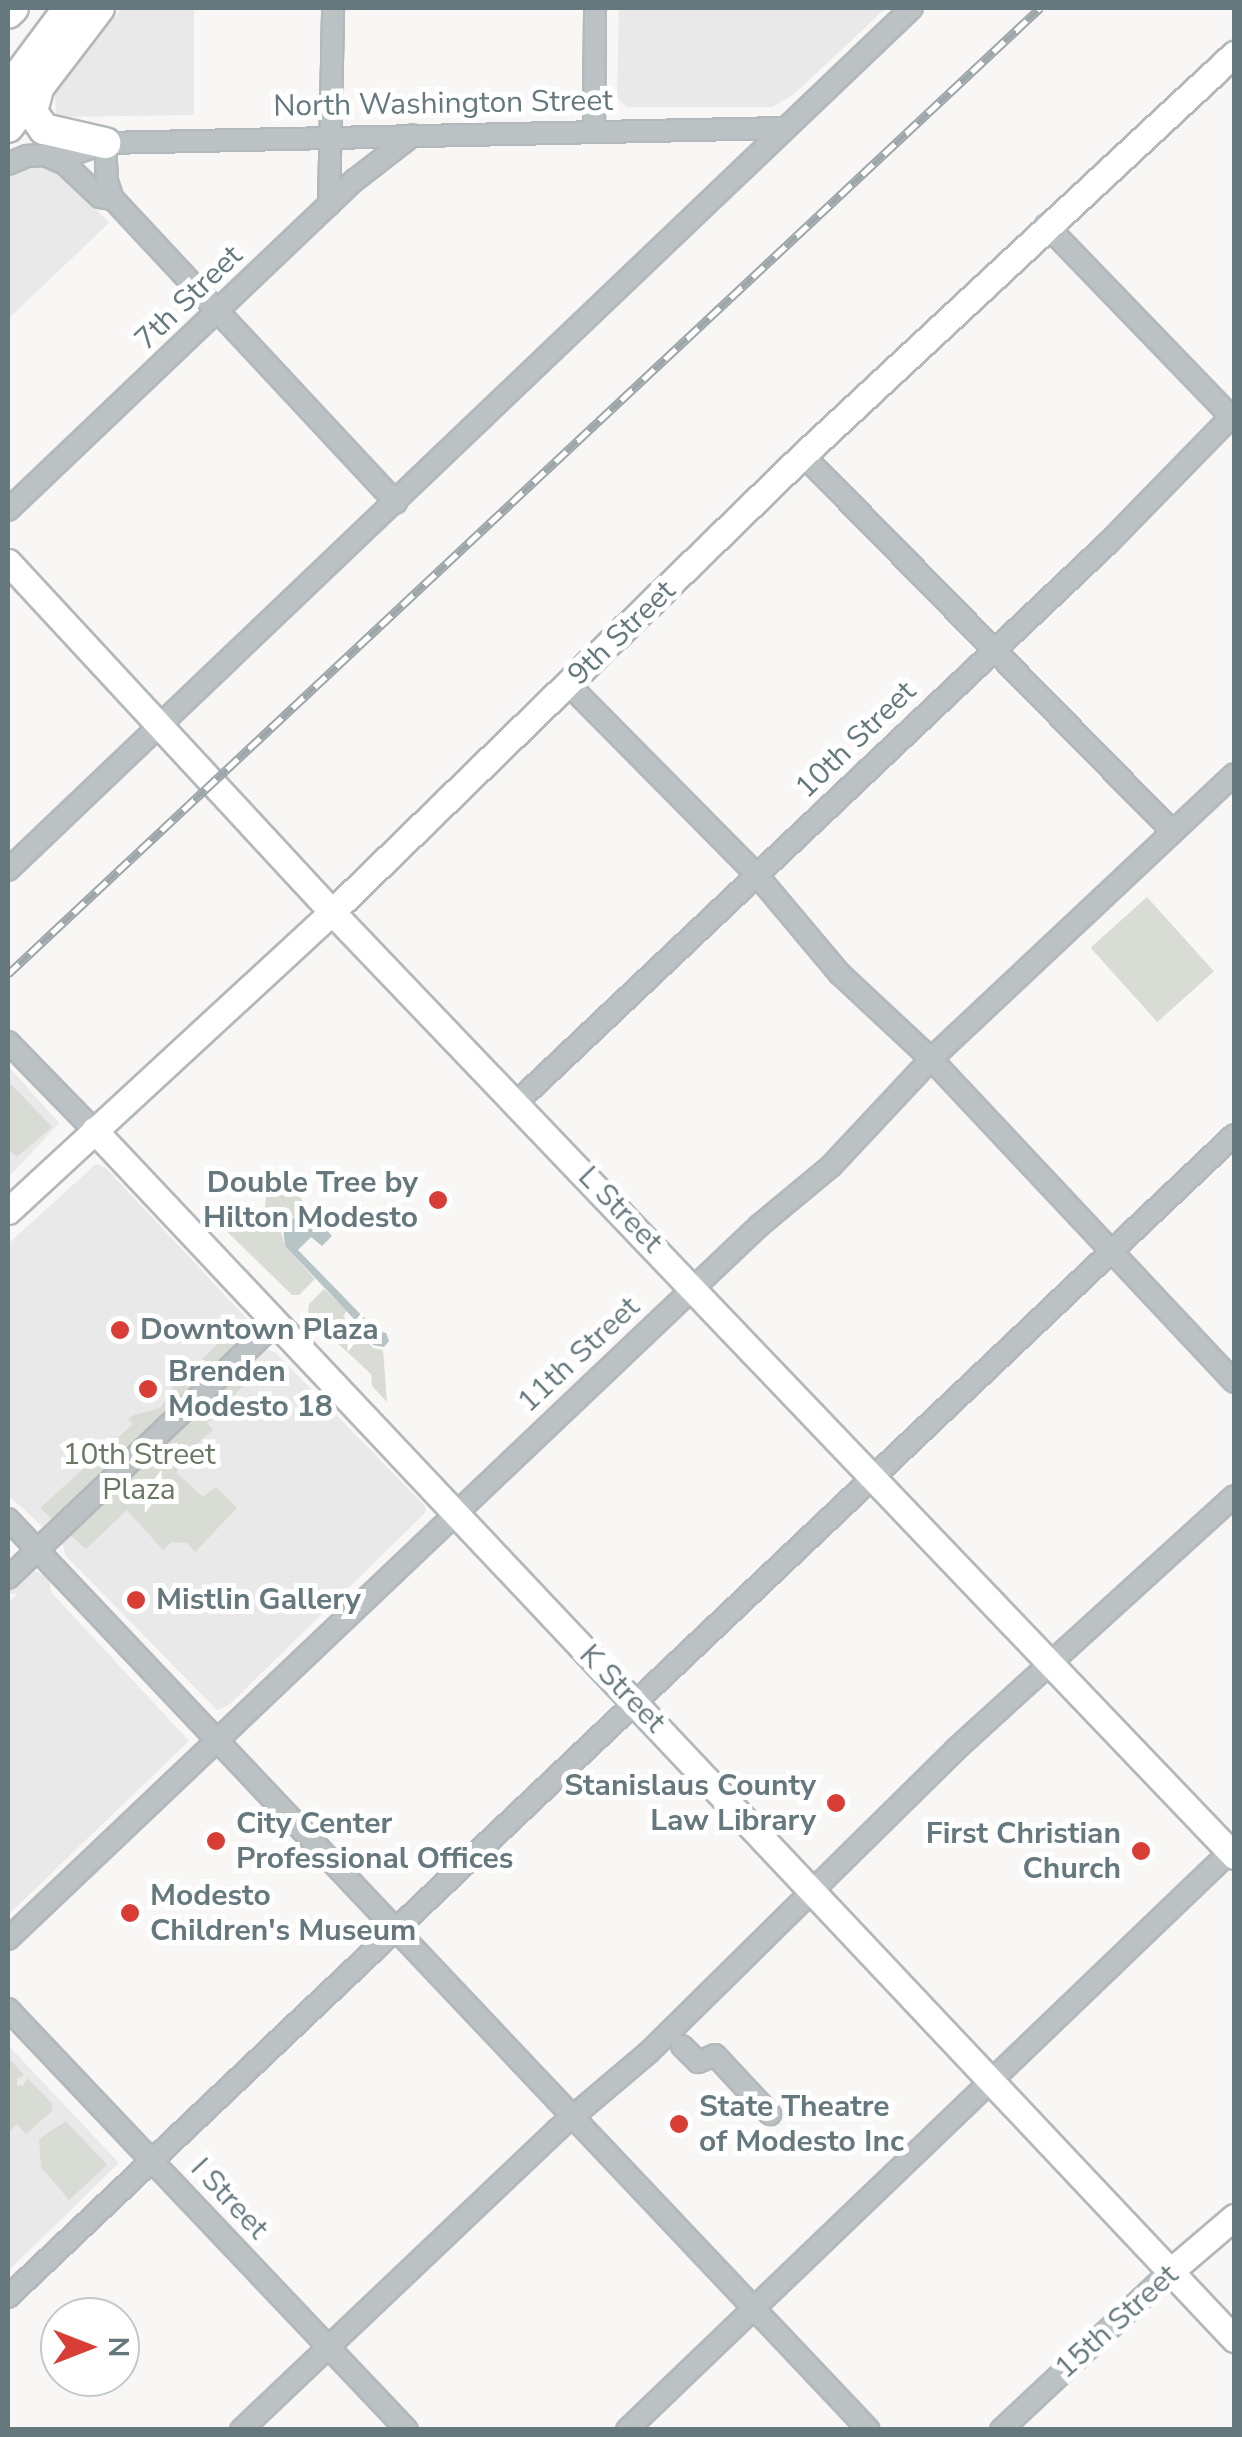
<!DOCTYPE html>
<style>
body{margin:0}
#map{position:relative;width:1242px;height:2437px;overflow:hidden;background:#f8f7f5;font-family:"Nunito Sans",sans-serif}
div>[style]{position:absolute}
.built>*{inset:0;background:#e8e9e8}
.green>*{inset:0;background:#d9dcd5;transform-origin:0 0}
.water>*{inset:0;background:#b6c4c6}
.roads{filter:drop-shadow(2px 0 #b2b8bb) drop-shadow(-2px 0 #b2b8bb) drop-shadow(0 2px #b2b8bb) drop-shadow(0 -2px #b2b8bb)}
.minor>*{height:20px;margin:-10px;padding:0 10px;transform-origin:10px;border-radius:10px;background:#bcc2c4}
.major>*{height:25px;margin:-12.5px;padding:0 12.5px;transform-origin:12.5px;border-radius:12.5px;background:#fff}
.highway>*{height:30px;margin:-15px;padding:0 15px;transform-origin:15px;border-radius:15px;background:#fff}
.rail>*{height:9px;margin-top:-4.5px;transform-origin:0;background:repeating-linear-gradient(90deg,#fff 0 15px,#9da6a9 0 30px);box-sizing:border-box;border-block:2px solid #9da6a9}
.dots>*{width:28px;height:28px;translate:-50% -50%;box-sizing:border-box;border:5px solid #fff;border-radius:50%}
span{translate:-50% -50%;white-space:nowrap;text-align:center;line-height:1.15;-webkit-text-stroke:10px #fff;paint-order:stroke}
.street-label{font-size:30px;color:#65787e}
.poi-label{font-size:30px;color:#65787e;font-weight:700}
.right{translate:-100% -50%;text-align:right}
.left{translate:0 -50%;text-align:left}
.park-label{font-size:30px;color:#6a7763}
.frame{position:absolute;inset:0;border:10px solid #65787e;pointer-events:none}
.north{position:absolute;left:40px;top:2297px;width:100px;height:100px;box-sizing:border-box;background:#fff;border:2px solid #c1c9cb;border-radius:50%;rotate:90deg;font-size:28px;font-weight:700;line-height:40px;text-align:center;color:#65787e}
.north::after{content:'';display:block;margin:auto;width:35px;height:45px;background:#d83e35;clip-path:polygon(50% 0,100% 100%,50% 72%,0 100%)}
</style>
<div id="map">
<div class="built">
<div style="clip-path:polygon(122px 8px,194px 8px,194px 115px,56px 117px,55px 92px)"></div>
<div style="clip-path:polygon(619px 8px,886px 8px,793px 95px,772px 107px,627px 107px,617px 98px)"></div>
<div style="clip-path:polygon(38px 163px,55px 167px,109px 223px,8px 319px,8px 179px,26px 166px)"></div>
<div style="clip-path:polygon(8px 1066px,59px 1123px,8px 1178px)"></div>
<div style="clip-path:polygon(96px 1164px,106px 1168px,248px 1320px,252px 1331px,43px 1527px,8px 1495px,8px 1244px)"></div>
<div style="clip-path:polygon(266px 1349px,275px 1352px,425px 1506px,426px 1512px,229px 1705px,217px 1710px,66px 1556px,62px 1542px)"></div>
<div style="clip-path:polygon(34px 1570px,49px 1578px,51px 1592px,189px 1741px,8px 1915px,8px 1603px,17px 1594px,8px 1593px,8px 1588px)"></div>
<div style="clip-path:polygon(8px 2045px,119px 2163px,8px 2271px)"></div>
</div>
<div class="green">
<div style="left:1147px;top:897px;width:100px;height:76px;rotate:48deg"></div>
<div style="clip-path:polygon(8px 1081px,52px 1127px,17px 1157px,8px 1149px)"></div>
<div style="clip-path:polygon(286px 1182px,323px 1223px,298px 1214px,285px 1222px,281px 1232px,285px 1246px,315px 1279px,299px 1295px,292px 1295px,212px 1217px,218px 1217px,218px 1211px,241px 1211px,245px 1205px,265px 1208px,266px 1196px)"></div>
<div style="clip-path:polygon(324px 1289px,347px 1311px,343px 1316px,373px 1348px,383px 1350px,387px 1402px,372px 1386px,371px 1374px,336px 1342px,360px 1345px,334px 1339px,308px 1312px,309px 1304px)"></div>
<div style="clip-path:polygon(229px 1333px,261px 1367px,207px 1423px,213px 1430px,177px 1462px,177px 1473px,203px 1497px,216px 1487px,237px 1508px,195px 1552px,187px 1543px,172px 1542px,163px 1550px,127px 1510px,86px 1549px,40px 1508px,133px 1424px,128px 1419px,134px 1415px,160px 1408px,172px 1391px,174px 1375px,185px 1376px)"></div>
<div style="clip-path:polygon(8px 2057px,24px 2075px,17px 2079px,17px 2085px,23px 2086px,27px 2078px,52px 2103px,52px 2111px,26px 2134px,17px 2124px,8px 2133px)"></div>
<div style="clip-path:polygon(66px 2121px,107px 2165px,69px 2200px,41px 2167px,39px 2139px)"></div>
</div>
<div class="water">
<div style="clip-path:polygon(298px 1214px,316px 1218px,332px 1236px,322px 1246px,311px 1237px,298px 1250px,377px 1331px,386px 1333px,389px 1341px,384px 1347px,373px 1345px,371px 1337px,285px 1246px,283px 1227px)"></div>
</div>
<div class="roads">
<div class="minor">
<div style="left:594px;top:130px;width:122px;rotate:-89.5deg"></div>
<div style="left:105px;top:143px;width:38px;rotate:87deg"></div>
<div style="left:107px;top:181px;width:19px;rotate:72deg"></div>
<div style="left:113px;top:199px;width:415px;rotate:47deg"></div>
<div style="left:45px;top:155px;width:22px;rotate:24deg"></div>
<div style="left:65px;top:164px;width:48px;rotate:43.3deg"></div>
<div style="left:100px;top:197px;width:13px;rotate:9deg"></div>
<div style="left:8px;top:164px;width:21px;rotate:-23deg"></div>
<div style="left:27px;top:156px;width:49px;rotate:-3.5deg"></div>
<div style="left:76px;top:153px;width:31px;rotate:-19deg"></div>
<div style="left:105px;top:143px;width:678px;rotate:-1.27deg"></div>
<div style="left:329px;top:205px;width:197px;rotate:-88.8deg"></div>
<div style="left:1046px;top:225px;width:271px;rotate:46deg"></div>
<div style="left:803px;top:455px;width:528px;rotate:45.54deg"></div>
<div style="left:8px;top:510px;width:479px;rotate:-43.6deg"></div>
<div style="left:355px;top:180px;width:73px;rotate:-37.8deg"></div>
<div style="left:569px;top:685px;width:266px;rotate:45.3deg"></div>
<div style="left:756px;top:874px;width:131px;rotate:50deg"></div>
<div style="left:840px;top:974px;width:125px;rotate:43deg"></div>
<div style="left:931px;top:1059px;width:443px;rotate:46.8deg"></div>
<div style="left:8px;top:870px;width:1249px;rotate:-43.64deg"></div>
<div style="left:8px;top:1042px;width:123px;rotate:45.7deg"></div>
<div style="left:515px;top:1104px;width:816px;rotate:-43.41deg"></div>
<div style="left:1108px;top:543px;width:180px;rotate:-45.7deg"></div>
<div style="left:8px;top:1519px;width:1253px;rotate:46.62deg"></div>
<div style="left:8px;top:1578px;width:367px;rotate:-43.6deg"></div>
<div style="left:8px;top:1939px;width:1037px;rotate:-43.52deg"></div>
<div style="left:760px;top:1225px;width:92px;rotate:-39.7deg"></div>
<div style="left:831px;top:1166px;width:146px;rotate:-46.9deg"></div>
<div style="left:931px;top:1059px;width:416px;rotate:-43.2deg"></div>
<div style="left:8px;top:2009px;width:580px;rotate:46.54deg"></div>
<div style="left:682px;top:2046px;width:23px;rotate:45deg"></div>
<div style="left:698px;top:2062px;width:18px;rotate:-22deg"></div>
<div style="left:715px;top:2055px;width:81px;rotate:47deg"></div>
<div style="left:8px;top:2297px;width:1689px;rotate:-43.46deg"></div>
<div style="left:241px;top:2430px;width:436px;rotate:-43.5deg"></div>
<div style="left:557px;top:2130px;width:121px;rotate:-40.3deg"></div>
<div style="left:649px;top:2052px;width:430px;rotate:-44.6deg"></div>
<div style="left:955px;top:1750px;width:377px;rotate:-42.3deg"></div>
<div style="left:627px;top:2430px;width:841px;rotate:-43.8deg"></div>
<div style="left:1001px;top:2430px;width:234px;rotate:-43.1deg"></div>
</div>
<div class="major">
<div style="left:8px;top:562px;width:477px;rotate:47.2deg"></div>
<div style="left:332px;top:912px;width:1306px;rotate:46.3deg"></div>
<div style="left:94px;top:1130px;width:1662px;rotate:46.68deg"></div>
<div style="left:8px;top:1211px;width:441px;rotate:-42.7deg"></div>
<div style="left:332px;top:912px;width:656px;rotate:-44.14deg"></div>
<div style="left:803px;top:455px;width:589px;rotate:-42.93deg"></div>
<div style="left:1172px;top:2270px;width:82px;rotate:-40.5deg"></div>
</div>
<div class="highway">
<div style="left:8px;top:13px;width:7px;rotate:-45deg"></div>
<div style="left:38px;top:89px;width:24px;rotate:105deg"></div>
<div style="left:32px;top:112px;width:21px;rotate:55deg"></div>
<div style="left:44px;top:129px;width:63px;rotate:12.9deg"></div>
<div style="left:8px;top:90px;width:102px;rotate:-53.4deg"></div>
<div style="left:8px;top:127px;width:150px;rotate:-52.6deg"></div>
</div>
</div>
<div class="rail">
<div style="left:8px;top:974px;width:1414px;rotate:-43.11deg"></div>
</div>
<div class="dots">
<div style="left:438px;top:1200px;background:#d83e35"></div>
<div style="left:120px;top:1330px;background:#d83e35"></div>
<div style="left:148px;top:1389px;background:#d83e35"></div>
<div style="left:136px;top:1600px;background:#d83e35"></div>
<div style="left:836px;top:1803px;background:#d83e35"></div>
<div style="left:216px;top:1841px;background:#d83e35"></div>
<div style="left:1141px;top:1851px;background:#d83e35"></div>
<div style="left:130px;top:1913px;background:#d83e35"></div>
<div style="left:679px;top:2124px;background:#d83e35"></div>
</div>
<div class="street-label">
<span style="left:443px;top:104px;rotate:-1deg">North Washington Street</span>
<span style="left:189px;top:298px;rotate:-44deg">7th Street</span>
<span style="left:622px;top:633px;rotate:-44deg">9th Street</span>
<span style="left:856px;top:740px;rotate:-44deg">10th Street</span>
<span style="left:620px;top:1210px;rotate:46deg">L Street</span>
<span style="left:579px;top:1355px;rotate:-43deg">11th Street</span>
<span style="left:622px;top:1689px;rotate:46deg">K Street</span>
<span style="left:229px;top:2199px;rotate:47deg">I Street</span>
<span style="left:1117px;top:2322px;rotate:-42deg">15th Street</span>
</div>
<div class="poi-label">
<span class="right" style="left:418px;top:1200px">Double Tree by<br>Hilton Modesto</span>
<span class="left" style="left:140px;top:1330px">Downtown Plaza</span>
<span class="left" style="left:168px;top:1389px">Brenden<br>Modesto 18</span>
<span class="left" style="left:156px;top:1600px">Mistlin Gallery</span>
<span class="right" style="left:816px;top:1803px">Stanislaus County<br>Law Library</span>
<span class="left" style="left:236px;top:1841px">City Center<br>Professional Offices</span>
<span class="right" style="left:1121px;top:1851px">First Christian<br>Church</span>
<span class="left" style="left:150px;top:1913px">Modesto<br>Children's Museum</span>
<span class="left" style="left:699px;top:2124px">State Theatre<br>of Modesto Inc</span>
</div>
<div class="park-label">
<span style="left:139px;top:1472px">10th Street<br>Plaza</span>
</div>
<div class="frame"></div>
<div class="north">N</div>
</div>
